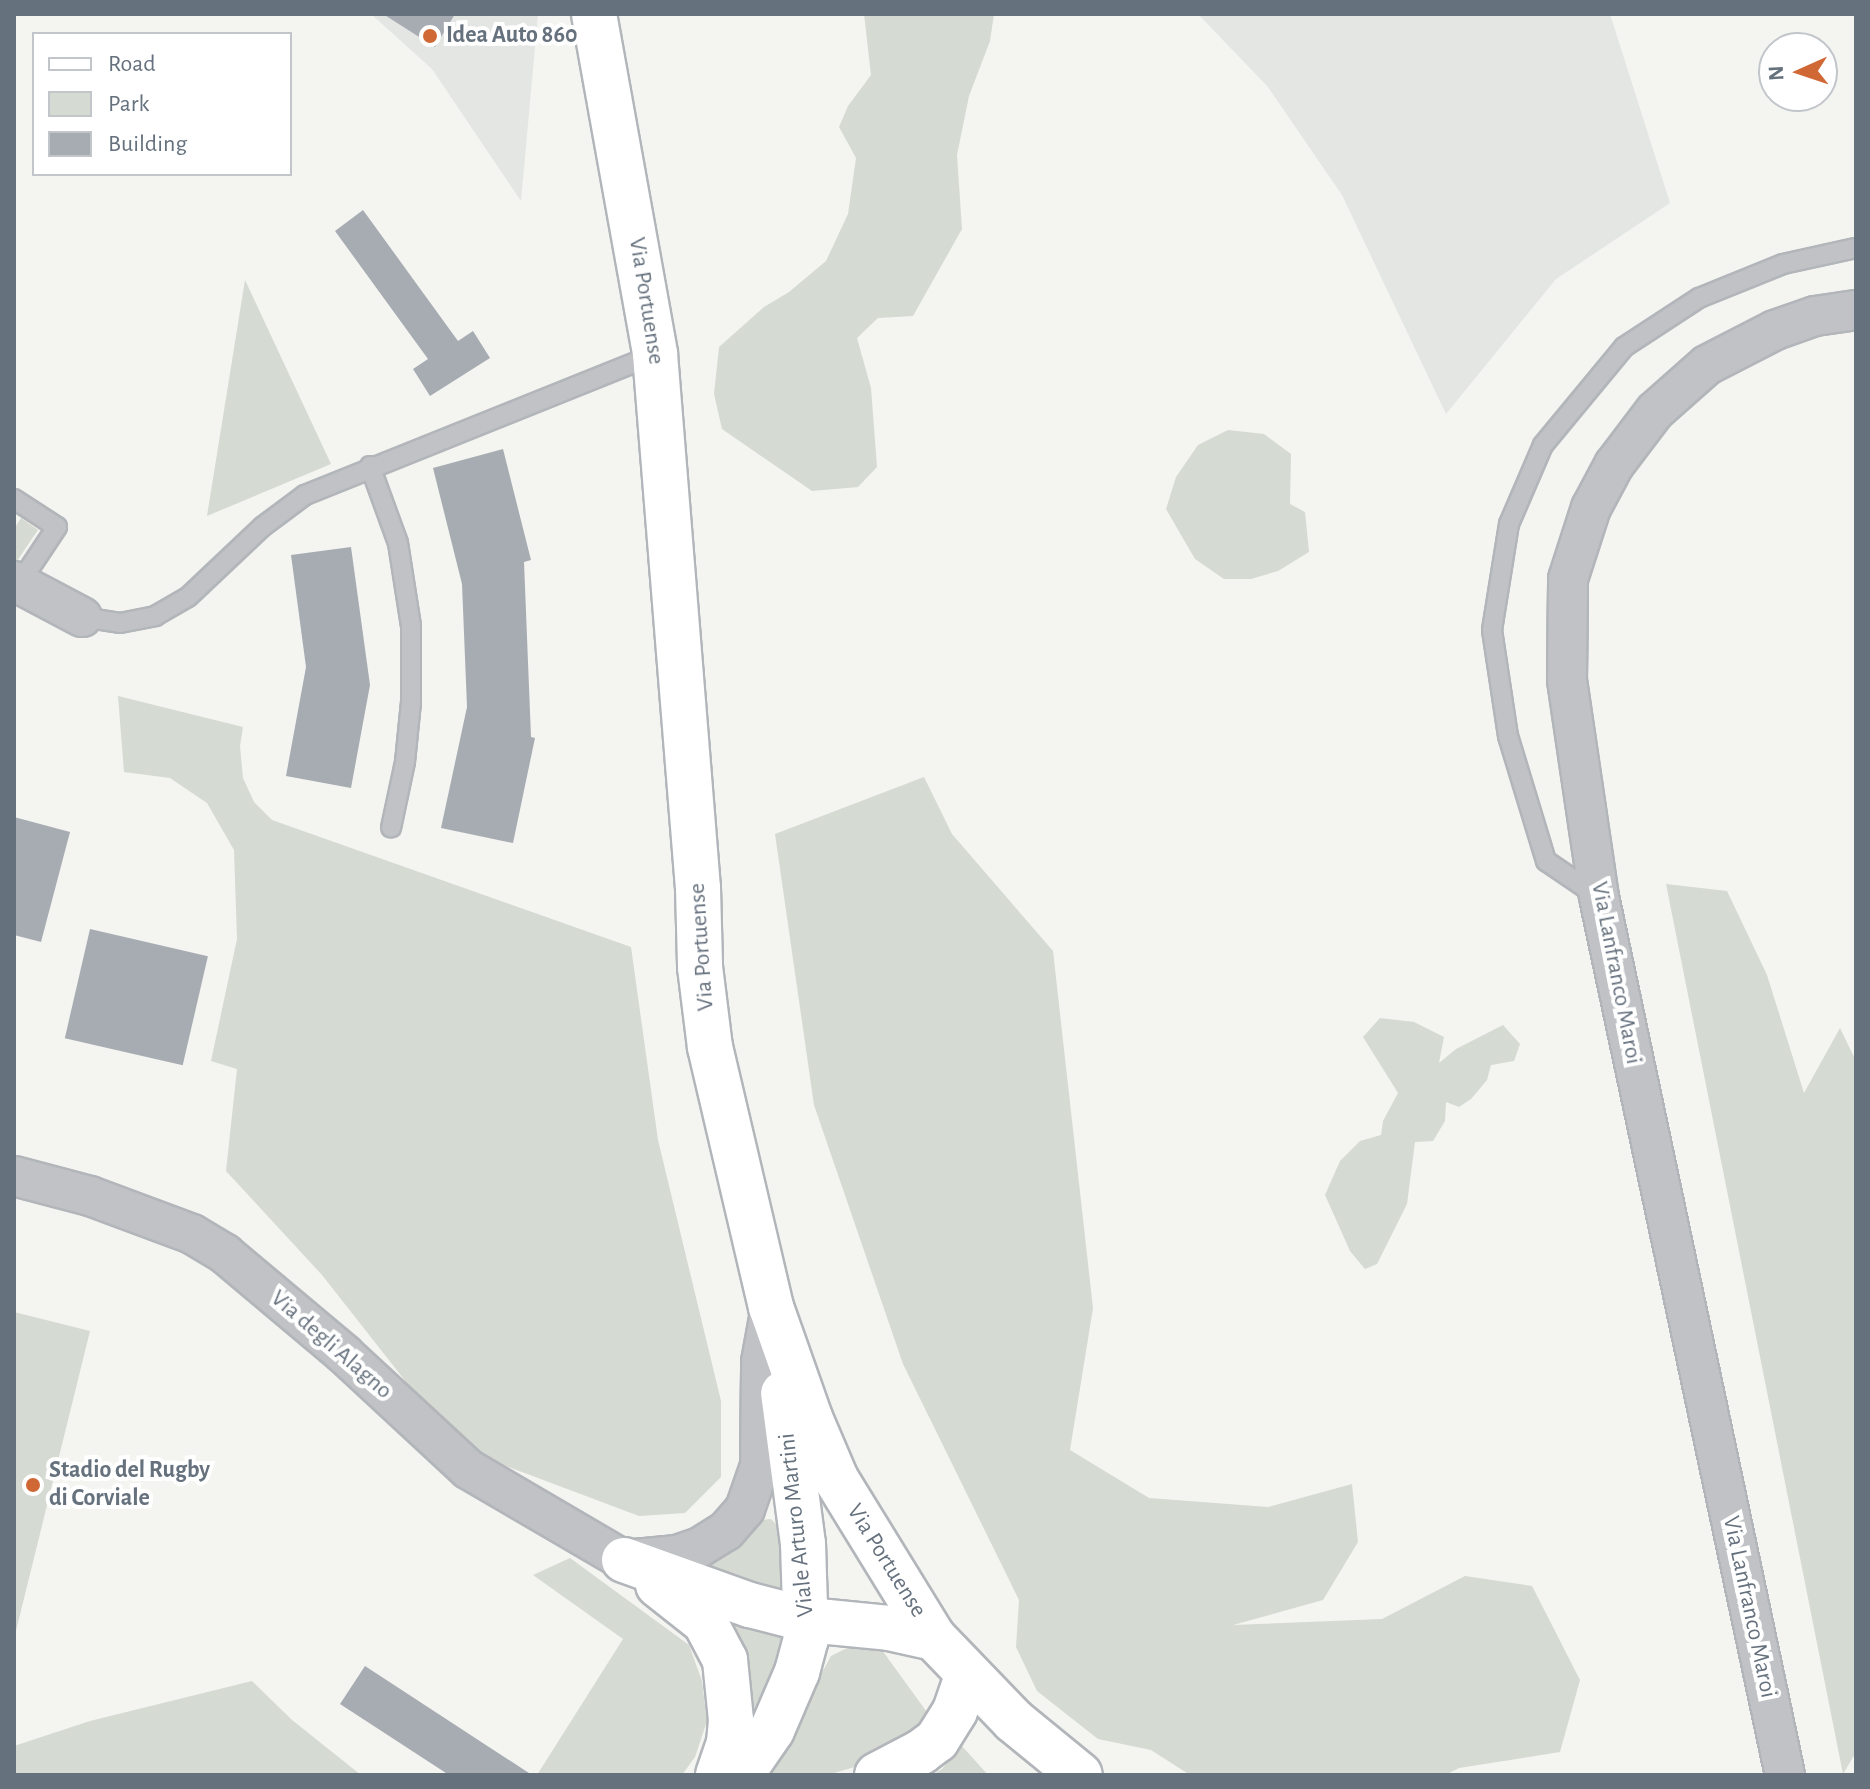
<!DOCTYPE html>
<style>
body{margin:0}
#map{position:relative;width:1870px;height:1789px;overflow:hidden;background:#f4f4f1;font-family:"Alegreya Sans",sans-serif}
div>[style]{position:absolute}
.built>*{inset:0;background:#e4e6e4}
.green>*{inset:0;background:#d5dad2}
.building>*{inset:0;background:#a6acb2;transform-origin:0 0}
.roads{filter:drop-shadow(2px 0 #b2b6ba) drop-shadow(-2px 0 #b2b6ba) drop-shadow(0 2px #b2b6ba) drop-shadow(0 -2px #b2b6ba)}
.lane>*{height:18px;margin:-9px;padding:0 9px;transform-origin:9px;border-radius:9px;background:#c0c2c5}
.street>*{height:38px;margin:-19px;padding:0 19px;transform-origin:19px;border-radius:19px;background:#c0c2c5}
.secondary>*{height:44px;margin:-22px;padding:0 22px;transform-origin:22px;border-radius:22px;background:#fff}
.dots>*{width:22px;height:22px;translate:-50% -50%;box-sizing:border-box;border:4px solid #fff;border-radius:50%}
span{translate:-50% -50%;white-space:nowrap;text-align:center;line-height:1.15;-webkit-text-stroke:8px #fff;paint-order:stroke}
.poi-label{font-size:24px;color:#66717e;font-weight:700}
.left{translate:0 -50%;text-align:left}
.street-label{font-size:24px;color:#66717e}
.frame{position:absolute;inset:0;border:16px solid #66717e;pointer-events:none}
.legend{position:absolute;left:32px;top:32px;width:260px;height:144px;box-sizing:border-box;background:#fff;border:2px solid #c2c6cb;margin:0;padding:10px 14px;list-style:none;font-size:24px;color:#66717e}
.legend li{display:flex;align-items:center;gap:16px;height:40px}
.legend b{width:40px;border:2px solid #c2c6cb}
.north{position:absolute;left:1758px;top:32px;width:80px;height:80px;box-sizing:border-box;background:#fff;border:2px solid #c2c6cb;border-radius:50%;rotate:267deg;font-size:22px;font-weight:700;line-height:32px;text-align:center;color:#66717e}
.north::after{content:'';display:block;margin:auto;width:28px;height:36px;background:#d06835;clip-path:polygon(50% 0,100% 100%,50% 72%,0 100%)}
</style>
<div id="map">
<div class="built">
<div style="clip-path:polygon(371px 14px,538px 14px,521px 201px,432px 69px)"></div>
<div style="clip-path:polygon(1198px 14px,1610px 14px,1670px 203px,1556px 279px,1446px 414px,1342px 195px,1268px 87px)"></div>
</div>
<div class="green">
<div style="clip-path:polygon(864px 14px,994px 14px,990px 41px,969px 96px,957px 155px,962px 229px,913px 316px,878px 318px,857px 338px,871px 388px,877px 467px,858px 487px,812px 491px,722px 429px,714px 394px,719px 347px,764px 307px,789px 292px,826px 261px,848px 214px,856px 158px,839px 127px,848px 106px,871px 75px)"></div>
<div style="clip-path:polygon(245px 280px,331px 464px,207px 516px)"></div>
<div style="clip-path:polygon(1228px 430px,1264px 434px,1291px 454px,1290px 504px,1305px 512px,1309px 552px,1278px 571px,1251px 579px,1224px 579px,1195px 559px,1166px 509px,1176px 477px,1198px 445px)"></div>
<div style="clip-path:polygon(21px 518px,38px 530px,17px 561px,14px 558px,14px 529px)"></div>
<div style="clip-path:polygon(118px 696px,243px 727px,240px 746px,243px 778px,254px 802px,272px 820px,631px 947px,658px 1140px,721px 1401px,721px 1477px,685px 1513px,639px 1516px,458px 1448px,322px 1275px,226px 1171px,237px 1069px,211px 1061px,237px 939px,234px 850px,207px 803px,170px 778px,124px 772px)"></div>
<div style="clip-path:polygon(924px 777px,952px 834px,1053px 951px,1093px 1308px,1070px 1450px,1149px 1498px,1268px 1507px,1352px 1484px,1358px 1542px,1323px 1600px,1233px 1625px,1382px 1619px,1465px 1576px,1532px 1586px,1580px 1680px,1560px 1752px,1459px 1768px,1445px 1775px,1190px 1775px,1151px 1750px,1098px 1739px,1037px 1691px,1016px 1647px,1019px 1600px,903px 1364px,814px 1105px,775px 834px)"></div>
<div style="clip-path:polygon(1666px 884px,1727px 891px,1767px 975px,1804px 1093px,1840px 1028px,1856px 1061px,1856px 1752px,1843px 1774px)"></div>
<div style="clip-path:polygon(1380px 1018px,1414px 1022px,1444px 1037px,1439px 1063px,1456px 1049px,1503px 1025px,1520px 1044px,1514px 1061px,1491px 1065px,1487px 1080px,1471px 1099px,1459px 1107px,1446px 1102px,1445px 1121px,1433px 1141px,1415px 1142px,1407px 1204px,1377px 1264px,1365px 1269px,1350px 1251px,1325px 1195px,1340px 1161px,1360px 1141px,1381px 1135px,1383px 1121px,1398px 1093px,1363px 1037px)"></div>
<div style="clip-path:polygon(14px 1312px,90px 1331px,14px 1639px)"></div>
<div style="clip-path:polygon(771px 1519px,778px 1526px,783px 1540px,784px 1593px,700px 1568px,738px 1545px,762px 1520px)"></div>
<div style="clip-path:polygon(570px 1558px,689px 1645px,702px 1681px,707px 1721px,695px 1757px,682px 1775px,537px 1775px,623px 1639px,533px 1575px)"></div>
<div style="clip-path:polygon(719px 1613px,785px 1633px,787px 1638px,754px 1727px)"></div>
<div style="clip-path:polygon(879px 1646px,929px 1715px,924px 1732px,872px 1762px,827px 1775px,766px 1775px,831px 1656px,849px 1647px)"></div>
<div style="clip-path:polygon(252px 1681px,292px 1720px,361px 1775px,14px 1775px,14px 1746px,90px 1721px)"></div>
<div style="clip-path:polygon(961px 1745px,988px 1775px,933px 1775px,942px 1769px)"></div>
</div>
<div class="building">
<div style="clip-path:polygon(383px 14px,455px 14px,435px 47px)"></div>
<div style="clip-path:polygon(363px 210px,458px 341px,473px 331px,490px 358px,430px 396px,413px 369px,428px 359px,335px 231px)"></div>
<div style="clip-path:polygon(503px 449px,531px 560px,524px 562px,531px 737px,535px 738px,513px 843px,441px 828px,467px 707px,462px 584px,433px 468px)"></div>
<div style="clip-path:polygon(351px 547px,370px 685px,351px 788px,286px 776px,306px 667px,291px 555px)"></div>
<div style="clip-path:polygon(14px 817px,70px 832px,41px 942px,14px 935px)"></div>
<div style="left:90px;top:929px;width:121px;height:112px;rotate:13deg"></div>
<div style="clip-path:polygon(365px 1666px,532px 1775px,449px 1775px,340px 1704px)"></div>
</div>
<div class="roads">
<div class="lane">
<div style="left:370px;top:466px;width:82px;rotate:70deg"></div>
<div style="left:398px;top:543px;width:84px;rotate:81.1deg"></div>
<div style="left:411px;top:626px;width:76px;rotate:90deg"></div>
<div style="left:411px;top:702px;width:60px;rotate:95.7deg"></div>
<div style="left:405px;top:762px;width:67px;rotate:102deg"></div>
<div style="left:14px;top:499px;width:51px;rotate:33.1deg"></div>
<div style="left:57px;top:527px;width:69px;rotate:123.7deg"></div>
<div style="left:82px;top:617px;width:38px;rotate:9deg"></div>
<div style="left:120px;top:623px;width:36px;rotate:-11deg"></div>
<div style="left:155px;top:616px;width:38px;rotate:-30deg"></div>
<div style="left:188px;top:597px;width:102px;rotate:-43.4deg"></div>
<div style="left:262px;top:527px;width:54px;rotate:-36.7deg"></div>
<div style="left:305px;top:495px;width:377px;rotate:-21.9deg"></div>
<div style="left:1599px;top:897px;width:64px;rotate:-145.8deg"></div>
<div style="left:1546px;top:861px;width:131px;rotate:-106.9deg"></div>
<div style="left:1508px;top:736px;width:107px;rotate:-98.6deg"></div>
<div style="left:1492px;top:630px;width:107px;rotate:-80.9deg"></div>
<div style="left:1509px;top:524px;width:86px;rotate:-66.7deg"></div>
<div style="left:1543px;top:445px;width:127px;rotate:-50.4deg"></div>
<div style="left:1624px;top:347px;width:90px;rotate:-33.2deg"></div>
<div style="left:1699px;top:298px;width:91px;rotate:-22deg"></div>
<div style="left:1783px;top:264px;width:75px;rotate:-12.4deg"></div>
</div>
<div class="street">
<div style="left:14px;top:581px;width:77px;rotate:27.9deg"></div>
<div style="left:14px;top:1176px;width:79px;rotate:14.7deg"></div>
<div style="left:90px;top:1196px;width:109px;rotate:20.4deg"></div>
<div style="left:192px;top:1234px;width:39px;rotate:31deg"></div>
<div style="left:225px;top:1254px;width:155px;rotate:40deg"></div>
<div style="left:344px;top:1354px;width:169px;rotate:42.8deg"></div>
<div style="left:468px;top:1469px;width:181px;rotate:30.3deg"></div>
<div style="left:624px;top:1560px;width:53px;rotate:-5.4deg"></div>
<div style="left:677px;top:1555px;width:24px;rotate:-19deg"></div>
<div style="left:700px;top:1547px;width:31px;rotate:-32deg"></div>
<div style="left:726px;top:1531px;width:29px;rotate:-49deg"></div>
<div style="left:745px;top:1509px;width:46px;rotate:-70.8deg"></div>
<div style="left:760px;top:1466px;width:104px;rotate:-89.4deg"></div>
<div style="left:761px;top:1362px;width:56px;rotate:-79.7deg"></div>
<div style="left:1785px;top:1775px;width:897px;rotate:-101.96deg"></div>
<div style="left:1599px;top:897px;width:219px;rotate:-98.4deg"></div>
<div style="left:1567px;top:680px;width:101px;rotate:-89.4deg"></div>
<div style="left:1568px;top:579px;width:75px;rotate:-72.1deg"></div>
<div style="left:1591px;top:508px;width:49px;rotate:-61.9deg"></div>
<div style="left:1614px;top:465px;width:68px;rotate:-52.8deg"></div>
<div style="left:1655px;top:411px;width:69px;rotate:-41.5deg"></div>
<div style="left:1707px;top:365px;width:76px;rotate:-27.2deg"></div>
<div style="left:1775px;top:330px;width:42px;rotate:-19.3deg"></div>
<div style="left:1815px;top:316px;width:41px;rotate:-8.3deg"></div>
</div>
<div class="secondary">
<div style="left:594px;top:14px;width:345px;rotate:79.8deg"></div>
<div style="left:655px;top:354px;width:536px;rotate:85.4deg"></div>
<div style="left:698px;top:888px;width:79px;rotate:88.5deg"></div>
<div style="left:700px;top:967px;width:81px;rotate:82.9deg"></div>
<div style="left:710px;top:1047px;width:267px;rotate:76.8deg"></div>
<div style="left:771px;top:1307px;width:118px;rotate:70.6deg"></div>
<div style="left:810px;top:1418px;width:66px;rotate:66.9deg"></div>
<div style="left:836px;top:1479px;width:187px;rotate:58.4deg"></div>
<div style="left:934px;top:1638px;width:115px;rotate:46.1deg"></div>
<div style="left:1014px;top:1721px;width:85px;rotate:39.3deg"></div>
<div style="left:624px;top:1560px;width:134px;rotate:19.7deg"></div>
<div style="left:750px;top:1605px;width:60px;rotate:14.5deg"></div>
<div style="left:808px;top:1620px;width:81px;rotate:5.6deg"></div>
<div style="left:889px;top:1628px;width:46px;rotate:12.5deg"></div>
<div style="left:658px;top:1585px;width:60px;rotate:38.2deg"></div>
<div style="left:705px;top:1622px;width:43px;rotate:62.2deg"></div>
<div style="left:725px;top:1660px;width:60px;rotate:84.3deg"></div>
<div style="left:731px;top:1720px;width:23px;rotate:95deg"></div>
<div style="left:729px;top:1743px;width:34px;rotate:109deg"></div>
<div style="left:741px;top:1775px;width:55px;rotate:-55.4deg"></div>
<div style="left:772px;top:1730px;width:63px;rotate:-66.7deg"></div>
<div style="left:797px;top:1672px;width:34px;rotate:-75deg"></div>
<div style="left:806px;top:1639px;width:95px;rotate:-91.8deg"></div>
<div style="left:803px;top:1544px;width:152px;rotate:-97.5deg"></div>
<div style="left:877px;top:1775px;width:50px;rotate:-27.6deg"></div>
<div style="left:921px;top:1752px;width:20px;rotate:-37deg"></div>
<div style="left:937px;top:1740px;width:34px;rotate:-58deg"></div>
<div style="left:955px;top:1711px;width:37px;rotate:-71deg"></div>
</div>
</div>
<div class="dots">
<div style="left:430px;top:36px;background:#d06835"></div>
<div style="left:33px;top:1485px;background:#d06835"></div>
</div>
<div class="poi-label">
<span class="left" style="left:446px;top:36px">Idea Auto 860</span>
<span class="left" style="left:49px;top:1485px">Stadio del Rugby<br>di Corviale</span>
</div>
<div class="street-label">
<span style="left:646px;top:301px;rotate:81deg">Via Portuense</span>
<span style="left:702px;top:947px;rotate:-94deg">Via Portuense</span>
<span style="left:1616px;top:973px;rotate:79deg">Via Lanfranco Maroi</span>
<span style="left:331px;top:1345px;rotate:41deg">Via degli Alagno</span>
<span style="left:797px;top:1525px;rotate:-96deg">Viale Arturo Martini</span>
<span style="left:886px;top:1561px;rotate:58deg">Via Portuense</span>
<span style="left:1749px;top:1607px;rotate:78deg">Via Lanfranco Maroi</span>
</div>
<div class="frame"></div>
<ul class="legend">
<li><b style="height:10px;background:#fff"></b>Road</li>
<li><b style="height:22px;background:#d5dad2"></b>Park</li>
<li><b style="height:22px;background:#a6acb2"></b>Building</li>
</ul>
<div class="north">N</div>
</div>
